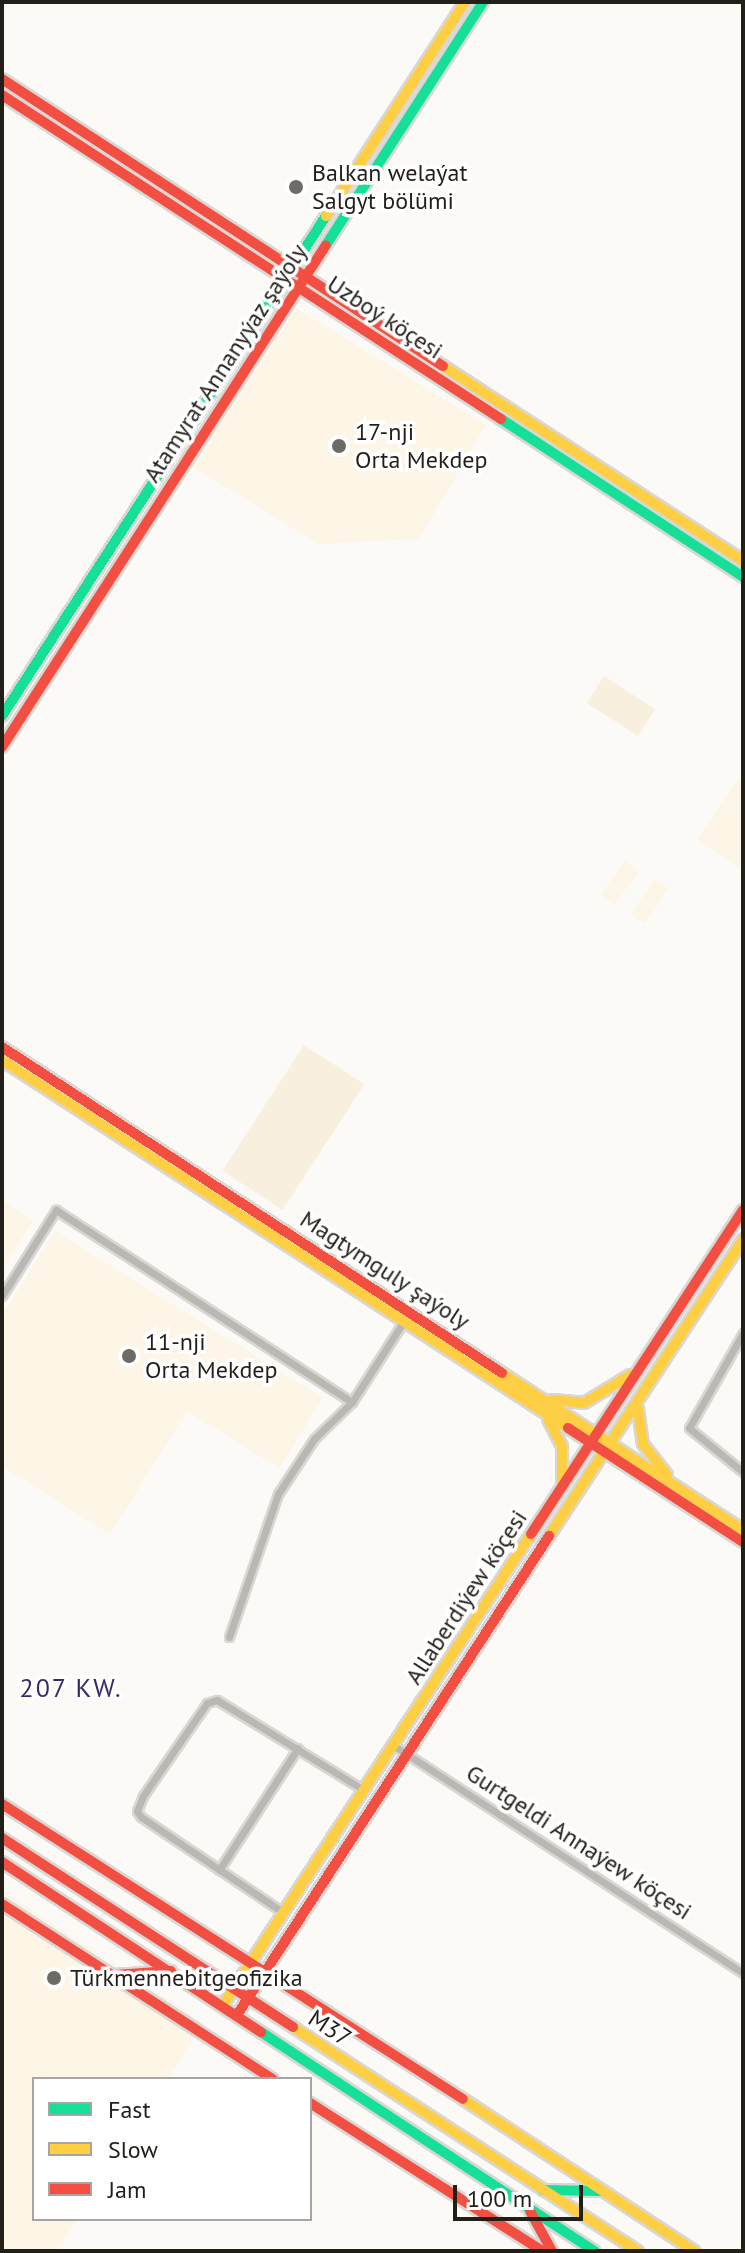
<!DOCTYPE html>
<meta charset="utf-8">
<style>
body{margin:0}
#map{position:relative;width:745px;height:2253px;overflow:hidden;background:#fcfaf7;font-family:"PT Sans",sans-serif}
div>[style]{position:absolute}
.built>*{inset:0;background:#fdf5e6;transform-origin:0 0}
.green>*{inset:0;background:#f8efdf;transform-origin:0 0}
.roads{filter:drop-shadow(2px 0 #d8d7d4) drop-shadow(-2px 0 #d8d7d4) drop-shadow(0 2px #d8d7d4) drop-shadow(0 -2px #d8d7d4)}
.street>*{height:7px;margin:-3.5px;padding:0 3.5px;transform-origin:3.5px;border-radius:3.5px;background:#bbb8b4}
.fast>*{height:10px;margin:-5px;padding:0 5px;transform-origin:5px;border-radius:5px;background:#16e098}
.slow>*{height:10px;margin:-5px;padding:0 5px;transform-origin:5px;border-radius:5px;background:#ffcf43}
.jam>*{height:10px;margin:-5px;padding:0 5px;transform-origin:5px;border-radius:5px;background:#f24e42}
.dots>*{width:22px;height:22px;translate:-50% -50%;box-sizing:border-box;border:4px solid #fff;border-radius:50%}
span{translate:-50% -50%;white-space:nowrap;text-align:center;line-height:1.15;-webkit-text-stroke:7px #fff;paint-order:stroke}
.poi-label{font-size:24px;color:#221e18}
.left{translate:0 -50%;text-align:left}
.street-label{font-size:24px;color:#221e18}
.neighbourhood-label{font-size:26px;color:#392a65;letter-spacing:2px}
.frame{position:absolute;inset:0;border:4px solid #221e18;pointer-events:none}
.legend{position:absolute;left:32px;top:2077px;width:280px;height:144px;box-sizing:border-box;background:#fff;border:2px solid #a7a5a3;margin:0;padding:10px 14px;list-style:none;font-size:24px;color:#221e18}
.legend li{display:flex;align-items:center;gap:16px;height:40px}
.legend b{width:40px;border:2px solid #a7a5a3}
.scale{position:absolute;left:453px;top:2185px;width:130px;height:36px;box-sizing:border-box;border:4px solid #221e18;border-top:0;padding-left:10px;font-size:24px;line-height:28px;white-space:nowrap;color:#221e18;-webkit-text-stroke:6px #fff;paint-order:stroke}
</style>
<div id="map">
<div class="built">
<div style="clip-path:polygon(296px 308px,486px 425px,419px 539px,318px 544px,192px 466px)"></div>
<div style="clip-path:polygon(738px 778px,743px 781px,743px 870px,697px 840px)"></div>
<div style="left:625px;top:861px;width:17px;height:41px;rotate:36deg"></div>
<div style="left:654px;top:879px;width:17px;height:42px;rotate:33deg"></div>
<div style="clip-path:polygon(2px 1201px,33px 1221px,2px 1270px)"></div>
<div style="clip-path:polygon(55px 1231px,323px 1398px,279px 1468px,187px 1411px,110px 1534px,2px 1466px,2px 1315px)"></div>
<div style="clip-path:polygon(2px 1890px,203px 2023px,167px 2079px,34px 2079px,34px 2219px,77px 2219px,57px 2251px,2px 2251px)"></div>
</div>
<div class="green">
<div style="left:604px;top:676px;width:61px;height:32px;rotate:33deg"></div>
<div style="left:304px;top:1045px;width:72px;height:150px;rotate:33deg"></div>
</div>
<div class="roads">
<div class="street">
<div style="left:2px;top:1296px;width:102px;rotate:-57.9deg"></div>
<div style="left:56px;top:1210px;width:353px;rotate:33deg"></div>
<div style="left:743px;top:1333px;width:109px;rotate:119.6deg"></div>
<div style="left:689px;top:1428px;width:70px;rotate:39.2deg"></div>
<div style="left:229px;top:1637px;width:151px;rotate:-71.1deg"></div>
<div style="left:278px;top:1494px;width:66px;rotate:-56.8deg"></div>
<div style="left:314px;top:1439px;width:53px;rotate:-44.2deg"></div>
<div style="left:352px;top:1402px;width:96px;rotate:-57.3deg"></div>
<div style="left:393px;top:1745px;width:418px;rotate:33.1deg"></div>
<div style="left:219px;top:1870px;width:145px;rotate:-57.1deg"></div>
<div style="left:284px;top:1913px;width:172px;rotate:-146.1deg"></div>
<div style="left:141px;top:1817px;width:7px;rotate:-124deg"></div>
<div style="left:137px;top:1811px;width:16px;rotate:-68deg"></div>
<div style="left:143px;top:1796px;width:113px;rotate:-55.5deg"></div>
<div style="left:207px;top:1703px;width:10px;rotate:-17deg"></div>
<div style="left:217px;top:1700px;width:172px;rotate:31.5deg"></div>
</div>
<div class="fast">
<div style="left:326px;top:245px;width:289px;rotate:-57.1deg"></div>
<div style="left:501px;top:419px;width:289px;rotate:33.1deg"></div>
<div style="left:2px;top:716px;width:596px;rotate:-57.06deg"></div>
<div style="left:261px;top:2032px;width:399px;rotate:33.3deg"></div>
<div style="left:543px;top:2190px;width:56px;rotate:1deg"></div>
</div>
<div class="slow">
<div style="left:326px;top:216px;width:255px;rotate:-57deg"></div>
<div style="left:443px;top:366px;width:358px;rotate:33deg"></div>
<div style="left:2px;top:1060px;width:675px;rotate:33.03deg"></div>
<div style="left:502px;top:1373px;width:288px;rotate:33.1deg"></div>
<div style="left:552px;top:1400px;width:32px;rotate:5deg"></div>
<div style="left:584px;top:1403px;width:54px;rotate:-31.3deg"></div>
<div style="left:638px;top:1409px;width:35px;rotate:82deg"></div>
<div style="left:643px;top:1444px;width:39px;rotate:52deg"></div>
<div style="left:548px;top:1419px;width:30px;rotate:63deg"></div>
<div style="left:562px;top:1446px;width:37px;rotate:90deg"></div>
<div style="left:549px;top:1536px;width:355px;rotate:-56.8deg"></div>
<div style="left:223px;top:2005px;width:563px;rotate:-56.82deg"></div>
<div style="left:293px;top:2027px;width:411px;rotate:33deg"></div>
<div style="left:463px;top:2099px;width:277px;rotate:33.3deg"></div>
</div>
<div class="jam">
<div style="left:2px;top:79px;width:526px;rotate:33.06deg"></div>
<div style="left:2px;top:95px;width:595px;rotate:33deg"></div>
<div style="left:2px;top:747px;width:597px;rotate:-57.16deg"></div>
<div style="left:2px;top:1047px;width:597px;rotate:33.1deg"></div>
<div style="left:568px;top:1428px;width:209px;rotate:33.1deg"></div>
<div style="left:531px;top:1534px;width:387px;rotate:-56.8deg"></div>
<div style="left:2px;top:1804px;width:547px;rotate:32.62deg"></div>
<div style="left:2px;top:1838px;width:347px;rotate:33deg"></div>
<div style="left:2px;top:1862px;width:310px;rotate:33.3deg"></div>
<div style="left:2px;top:1904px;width:322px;rotate:32.9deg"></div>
<div style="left:115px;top:1975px;width:56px;rotate:-4.1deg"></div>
<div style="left:237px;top:2015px;width:572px;rotate:-56.92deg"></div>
<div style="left:310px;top:2103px;width:275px;rotate:32.5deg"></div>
<div style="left:530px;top:2211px;width:46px;rotate:61.2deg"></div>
</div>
</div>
<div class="dots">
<div style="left:296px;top:187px;background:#6e6b66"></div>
<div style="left:339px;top:446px;background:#6e6b66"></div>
<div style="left:129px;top:1356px;background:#6e6b66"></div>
<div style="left:54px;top:1978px;background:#6e6b66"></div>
</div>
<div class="poi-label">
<span class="left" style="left:312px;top:187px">Balkan welaýat<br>Salgyt bölümi</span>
<span class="left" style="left:355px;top:446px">17-nji<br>Orta Mekdep</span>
<span class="left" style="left:145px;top:1356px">11-nji<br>Orta Mekdep</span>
<span class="left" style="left:70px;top:1978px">Türkmennebitgeofizika</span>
</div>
<div class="street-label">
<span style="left:385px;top:317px;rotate:33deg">Uzboý köçesi</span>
<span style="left:225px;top:363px;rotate:-57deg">Atamyrat Annanyýaz şaýoly</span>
<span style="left:385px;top:1270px;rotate:33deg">Magtymguly şaýoly</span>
<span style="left:466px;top:1597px;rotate:-57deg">Allaberdiýew köçesi</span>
<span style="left:579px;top:1842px;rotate:33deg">Gurtgeldi Annaýew köçesi</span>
<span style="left:330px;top:2028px;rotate:33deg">M37</span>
</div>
<div class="neighbourhood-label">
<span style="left:71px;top:1688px">207 KW.</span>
</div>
<div class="frame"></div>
<ul class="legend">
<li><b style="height:10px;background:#16e098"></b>Fast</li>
<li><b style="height:10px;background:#ffcf43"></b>Slow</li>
<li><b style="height:10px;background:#f24e42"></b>Jam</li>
</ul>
<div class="scale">100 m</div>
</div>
